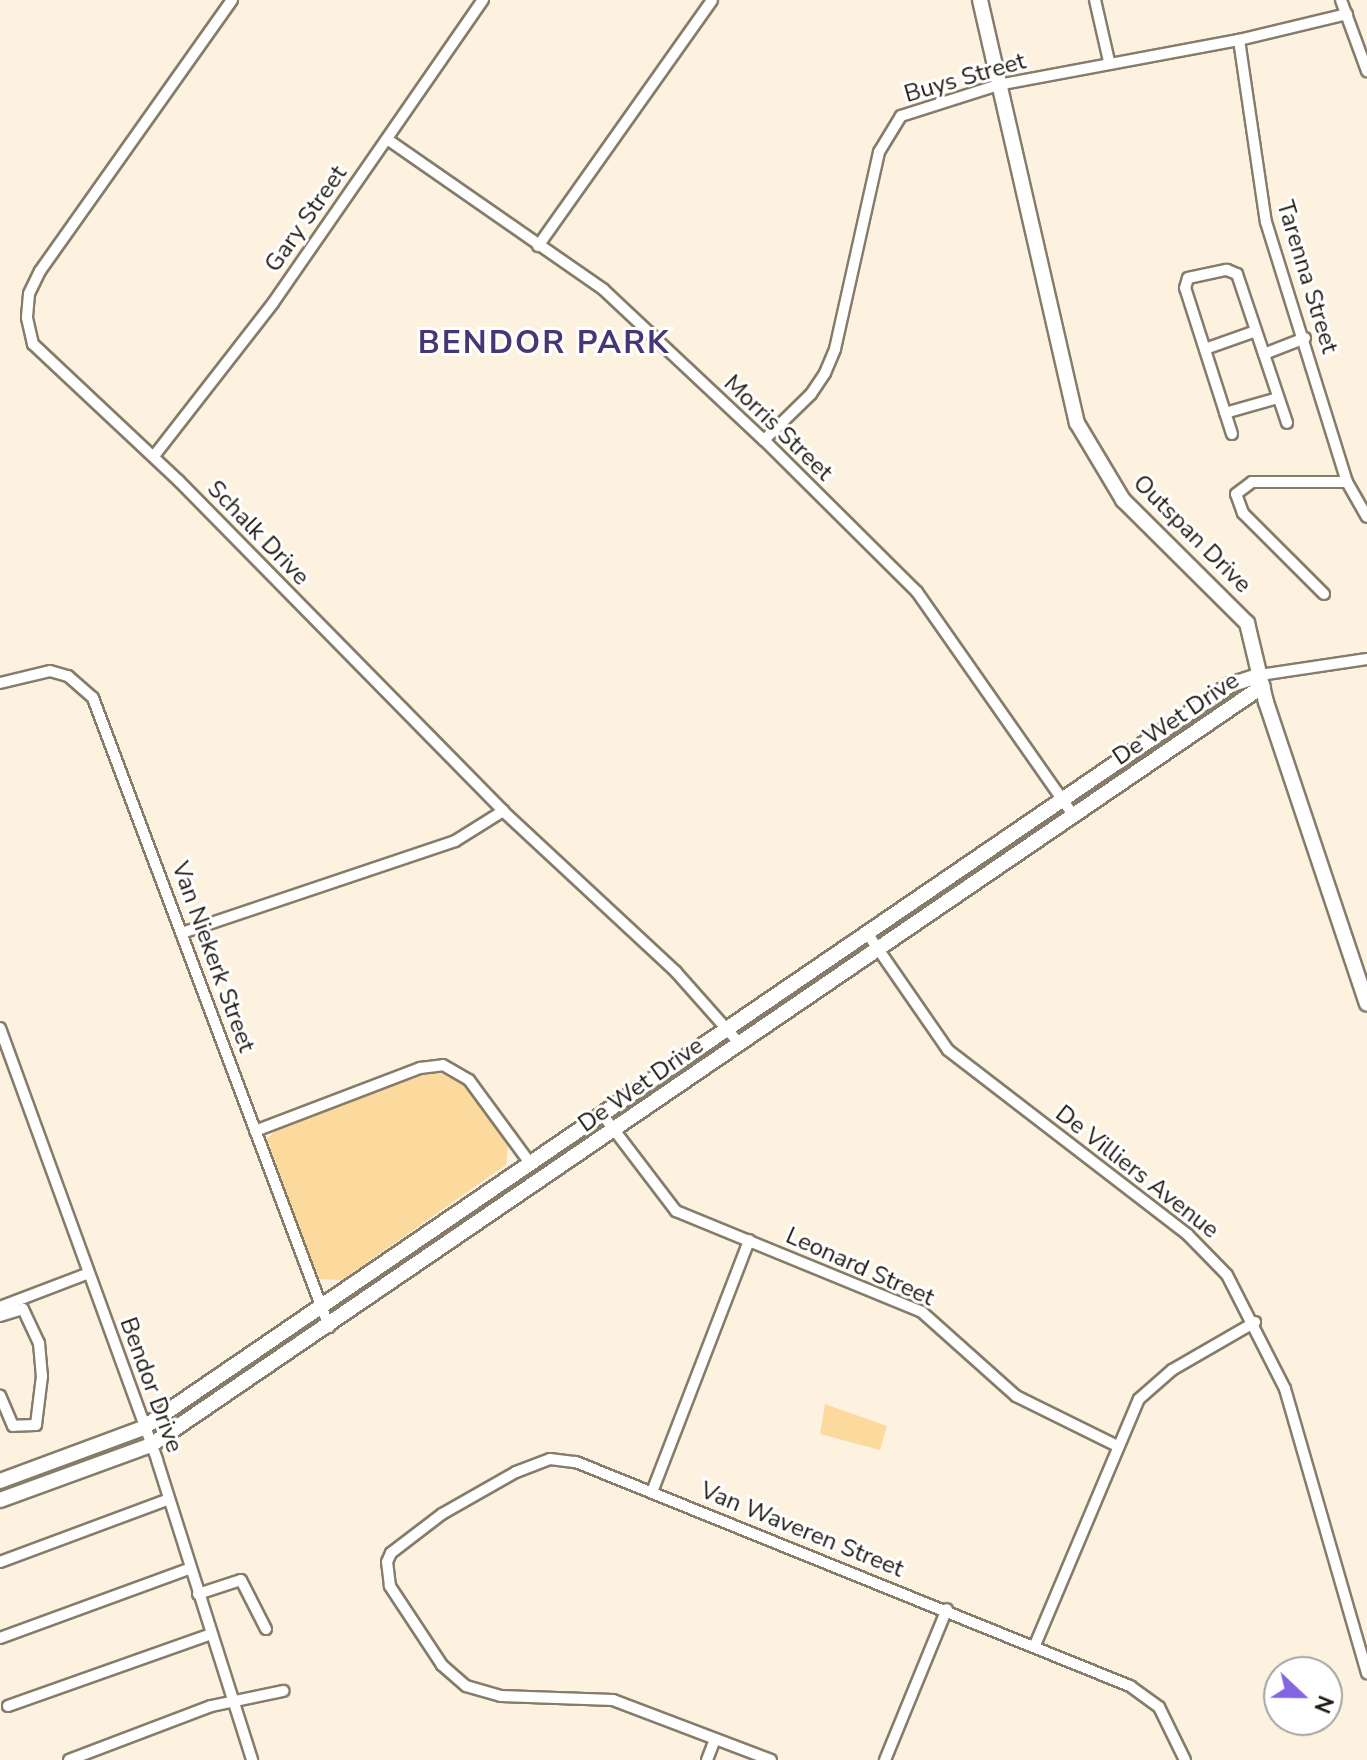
<!DOCTYPE html>
<style>
body{margin:0}
#map{position:relative;width:1367px;height:1760px;overflow:hidden;background:#fdf2df;font-family:"Nunito Sans",sans-serif}
div>[style]{position:absolute}
.green>*{inset:0;background:#fcda9e}
.roads{filter:drop-shadow(2px 0 #857c6a) drop-shadow(-2px 0 #857c6a) drop-shadow(0 2px #857c6a) drop-shadow(0 -2px #857c6a)}
.street>*{height:10px;margin:-5px;padding:0 5px;transform-origin:5px;border-radius:5px;background:#fff}
.secondary>*{height:14px;margin:-7px;padding:0 7px;transform-origin:7px;border-radius:7px;background:#fff}
span{translate:-50% -50%;white-space:nowrap;text-align:center;line-height:1.15;-webkit-text-stroke:6px #fff;paint-order:stroke}
.street-label{font-size:24px;color:#1f1b14}
.district-label{font-size:32px;color:#453774;font-weight:700;letter-spacing:2px}
.north{position:absolute;left:1263px;top:1656px;width:80px;height:80px;box-sizing:border-box;background:#fff;border:2px solid #a5a4a1;border-radius:50%;rotate:112deg;font-size:22px;font-weight:700;line-height:32px;text-align:center;color:#1f1b14}
.north::after{content:'';display:block;margin:auto;width:28px;height:36px;background:#8465e0;clip-path:polygon(50% 0,100% 100%,50% 72%,0 100%)}
</style>
<div id="map">
<div class="green">
<div style="clip-path:polygon(435px 1071px,464px 1084px,508px 1146px,506px 1165px,342px 1280px,318px 1279px,267px 1139px,278px 1128px)"></div>
<div style="clip-path:polygon(825px 1404px,887px 1426px,880px 1450px,820px 1434px)"></div>
</div>
<div class="roads">
<div class="street">
<div style="left:232px;top:0;width:332px;rotate:125.3deg"></div>
<div style="left:40px;top:271px;width:25px;rotate:116deg"></div>
<div style="left:29px;top:294px;width:24px;rotate:95deg"></div>
<div style="left:27px;top:318px;width:27px;rotate:77deg"></div>
<div style="left:33px;top:344px;width:200px;rotate:43.2deg"></div>
<div style="left:179px;top:481px;width:462px;rotate:45.5deg"></div>
<div style="left:503px;top:811px;width:236px;rotate:42.9deg"></div>
<div style="left:676px;top:972px;width:95px;rotate:48.4deg"></div>
<div style="left:1095px;top:0;width:63px;rotate:77.1deg"></div>
<div style="left:1341px;top:0;width:76px;rotate:69.9deg"></div>
<div style="left:1239px;top:40px;width:184px;rotate:81.6deg"></div>
<div style="left:1266px;top:222px;width:272px;rotate:72.7deg"></div>
<div style="left:1347px;top:482px;width:40px;rotate:60.3deg"></div>
<div style="left:387px;top:139px;width:264px;rotate:34.8deg"></div>
<div style="left:604px;top:290px;width:219px;rotate:43.2deg"></div>
<div style="left:764px;top:440px;width:216px;rotate:44.8deg"></div>
<div style="left:917px;top:592px;width:272px;rotate:55deg"></div>
<div style="left:538px;top:246px;width:301px;rotate:-54.7deg"></div>
<div style="left:1205px;top:349px;width:54px;rotate:-19.4deg"></div>
<div style="left:1264px;top:354px;width:44px;rotate:-21.3deg"></div>
<div style="left:1225px;top:413px;width:55px;rotate:-15.8deg"></div>
<div style="left:1232px;top:434px;width:153px;rotate:-107.8deg"></div>
<div style="left:1185px;top:288px;width:10px;rotate:-73deg"></div>
<div style="left:1188px;top:278px;width:40px;rotate:-12deg"></div>
<div style="left:1227px;top:270px;width:11px;rotate:22deg"></div>
<div style="left:1237px;top:274px;width:157px;rotate:71.4deg"></div>
<div style="left:764px;top:440px;width:66px;rotate:-44.4deg"></div>
<div style="left:811px;top:394px;width:25px;rotate:-56deg"></div>
<div style="left:825px;top:373px;width:26px;rotate:-67deg"></div>
<div style="left:835px;top:349px;width:202px;rotate:-77.4deg"></div>
<div style="left:879px;top:152px;width:42px;rotate:-58.6deg"></div>
<div style="left:901px;top:116px;width:102px;rotate:-17.7deg"></div>
<div style="left:998px;top:85px;width:245px;rotate:-10.6deg"></div>
<div style="left:1239px;top:40px;width:111px;rotate:-13.5deg"></div>
<div style="left:154px;top:456px;width:194px;rotate:-52.1deg"></div>
<div style="left:273px;top:303px;width:369px;rotate:-55.3deg"></div>
<div style="left:1324px;top:594px;width:115px;rotate:-135deg"></div>
<div style="left:1243px;top:513px;width:20px;rotate:-110deg"></div>
<div style="left:1236px;top:494px;width:20px;rotate:-37deg"></div>
<div style="left:1252px;top:482px;width:95px"></div>
<div style="left:1260px;top:675px;width:108px;rotate:-8.5deg"></div>
<div style="left:0;top:683px;width:51px;rotate:-13.5deg"></div>
<div style="left:50px;top:671px;width:19px;rotate:16deg"></div>
<div style="left:68px;top:676px;width:33px;rotate:41deg"></div>
<div style="left:93px;top:698px;width:672px;rotate:69.43deg"></div>
<div style="left:185px;top:932px;width:285px;rotate:-18.6deg"></div>
<div style="left:455px;top:841px;width:57px;rotate:-32deg"></div>
<div style="left:867px;top:933px;width:142px;rotate:55.3deg"></div>
<div style="left:948px;top:1050px;width:302px;rotate:37.6deg"></div>
<div style="left:1187px;top:1234px;width:57px;rotate:45.7deg"></div>
<div style="left:1227px;top:1275px;width:128px;rotate:63deg"></div>
<div style="left:1285px;top:1389px;width:296px;rotate:73.9deg"></div>
<div style="left:0;top:1028px;width:460px;rotate:70deg"></div>
<div style="left:157px;top:1460px;width:315px;rotate:72.4deg"></div>
<div style="left:602px;top:1114px;width:122px;rotate:52.7deg"></div>
<div style="left:676px;top:1211px;width:266px;rotate:22.3deg"></div>
<div style="left:922px;top:1312px;width:126px;rotate:41.8deg"></div>
<div style="left:1016px;top:1396px;width:113px;rotate:26.3deg"></div>
<div style="left:255px;top:1131px;width:177px;rotate:-20.9deg"></div>
<div style="left:420px;top:1068px;width:23px;rotate:-7deg"></div>
<div style="left:443px;top:1065px;width:30px;rotate:30deg"></div>
<div style="left:469px;top:1080px;width:103px;rotate:53.7deg"></div>
<div style="left:0;top:1307px;width:95px;rotate:-20.9deg"></div>
<div style="left:0;top:1316px;width:24px;rotate:-17deg"></div>
<div style="left:23px;top:1309px;width:38px;rotate:65deg"></div>
<div style="left:39px;top:1343px;width:33px;rotate:85deg"></div>
<div style="left:42px;top:1376px;width:49px;rotate:97deg"></div>
<div style="left:36px;top:1425px;width:23px;rotate:178deg"></div>
<div style="left:13px;top:1426px;width:33px;rotate:-113deg"></div>
<div style="left:652px;top:1492px;width:270px;rotate:-68.9deg"></div>
<div style="left:0;top:1562px;width:180px;rotate:-20.4deg"></div>
<div style="left:198px;top:1594px;width:45px;rotate:-18deg"></div>
<div style="left:241px;top:1580px;width:55px;rotate:63deg"></div>
<div style="left:0;top:1638px;width:203px;rotate:-20.1deg"></div>
<div style="left:1035px;top:1645px;width:267px;rotate:-67.1deg"></div>
<div style="left:1139px;top:1399px;width:44px;rotate:-41.3deg"></div>
<div style="left:1172px;top:1370px;width:96px;rotate:-30deg"></div>
<div style="left:8px;top:1706px;width:212px;rotate:-19.5deg"></div>
<div style="left:69px;top:1760px;width:152px;rotate:-20.8deg"></div>
<div style="left:211px;top:1706px;width:74px;rotate:-11.8deg"></div>
<div style="left:707px;top:1760px;width:22px;rotate:-69deg"></div>
<div style="left:771px;top:1760px;width:169px;rotate:-159.2deg"></div>
<div style="left:613px;top:1700px;width:112px;rotate:-178deg"></div>
<div style="left:501px;top:1696px;width:36px;rotate:-164deg"></div>
<div style="left:466px;top:1686px;width:32px;rotate:-139deg"></div>
<div style="left:442px;top:1665px;width:95px;rotate:-123.4deg"></div>
<div style="left:390px;top:1586px;width:24px;rotate:-97deg"></div>
<div style="left:387px;top:1562px;width:10px;rotate:-66deg"></div>
<div style="left:391px;top:1553px;width:64px;rotate:-37.4deg"></div>
<div style="left:442px;top:1514px;width:85px;rotate:-29.6deg"></div>
<div style="left:516px;top:1472px;width:36px;rotate:-21deg"></div>
<div style="left:550px;top:1459px;width:26px;rotate:7deg"></div>
<div style="left:576px;top:1462px;width:598px;rotate:22.02deg"></div>
<div style="left:1130px;top:1686px;width:36px;rotate:36deg"></div>
<div style="left:1159px;top:1707px;width:59px;rotate:63.9deg"></div>
<div style="left:885px;top:1760px;width:163px;rotate:-67.7deg"></div>
</div>
<div class="secondary">
<div style="left:980px;top:0;width:434px;rotate:77.1deg"></div>
<div style="left:1077px;top:423px;width:90px;rotate:59.1deg"></div>
<div style="left:1123px;top:500px;width:175px;rotate:44.8deg"></div>
<div style="left:1247px;top:623px;width:81px;rotate:76.5deg"></div>
<div style="left:1266px;top:702px;width:318px;rotate:71.5deg"></div>
<div style="left:0;top:1481px;width:153px;rotate:-20.3deg"></div>
<div style="left:143px;top:1428px;width:1317px;rotate:-34.35deg"></div>
<div style="left:1230px;top:685px;width:32px;rotate:-18deg"></div>
<div style="left:0;top:1500px;width:161px;rotate:-20deg"></div>
<div style="left:151px;top:1445px;width:1346px;rotate:-34.32deg"></div>
</div>
</div>
<div class="street-label">
<span style="left:965px;top:78px;rotate:-16deg">Buys Street</span>
<span style="left:306px;top:219px;rotate:-55deg">Gary Street</span>
<span style="left:1307px;top:277px;rotate:73deg">Tarenna Street</span>
<span style="left:778px;top:428px;rotate:44deg">Morris Street</span>
<span style="left:258px;top:533px;rotate:46deg">Schalk Drive</span>
<span style="left:1192px;top:534px;rotate:45deg">Outspan Drive</span>
<span style="left:1176px;top:719px;rotate:-34deg">De Wet Drive</span>
<span style="left:213px;top:957px;rotate:70deg">Van Niekerk Street</span>
<span style="left:641px;top:1085px;rotate:-35deg">De Wet Drive</span>
<span style="left:1137px;top:1172px;rotate:38deg">De Villiers Avenue</span>
<span style="left:860px;top:1267px;rotate:24deg">Leonard Street</span>
<span style="left:151px;top:1385px;rotate:70deg">Bendor Drive</span>
<span style="left:802px;top:1530px;rotate:22deg">Van Waveren Street</span>
</div>
<div class="district-label">
<span style="left:544px;top:343px">BENDOR PARK</span>
</div>
<div class="north">N</div>
</div>
